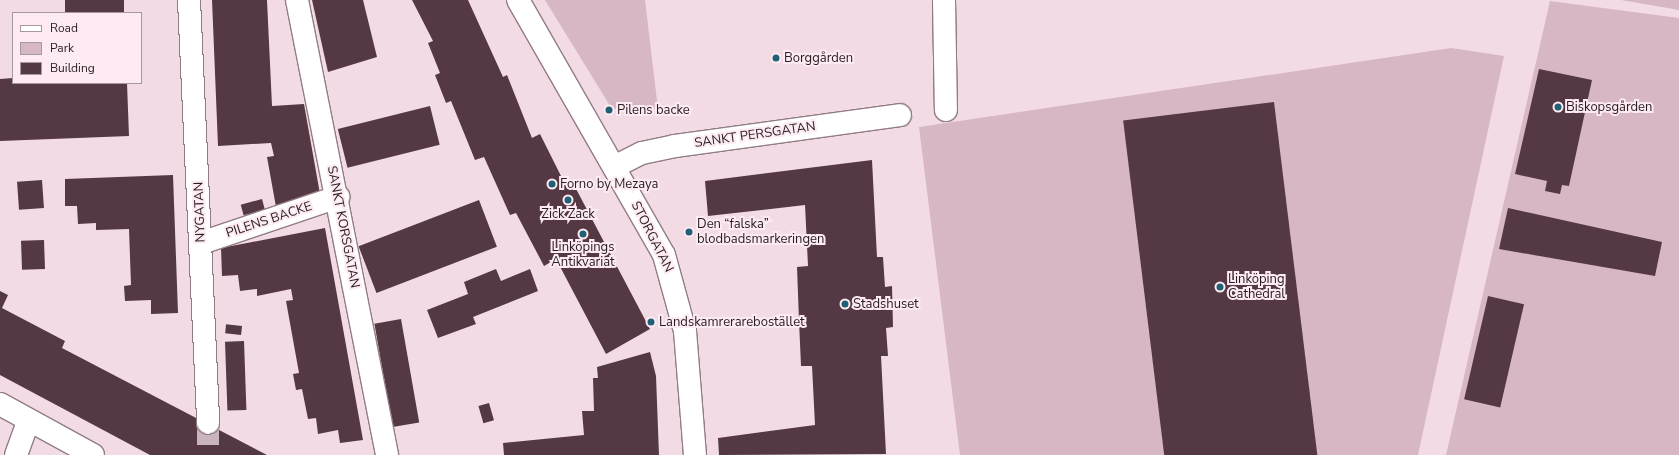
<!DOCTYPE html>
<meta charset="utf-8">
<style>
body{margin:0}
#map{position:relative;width:1679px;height:455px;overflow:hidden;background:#f3dbe5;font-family:"Nunito Sans",sans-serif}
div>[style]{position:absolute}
.green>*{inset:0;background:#d8b7c4}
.building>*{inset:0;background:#543944;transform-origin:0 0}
.minor-tunnel>*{height:22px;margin-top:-11px;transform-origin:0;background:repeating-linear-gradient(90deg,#cab5be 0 22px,transparent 0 33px)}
.roads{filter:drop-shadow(1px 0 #917c85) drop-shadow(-1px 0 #917c85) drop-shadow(0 1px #917c85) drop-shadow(0 -1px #917c85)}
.minor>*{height:22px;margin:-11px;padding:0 11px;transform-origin:11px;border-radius:11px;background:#fff}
.dots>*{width:11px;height:11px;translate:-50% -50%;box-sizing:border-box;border:2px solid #fdeaf2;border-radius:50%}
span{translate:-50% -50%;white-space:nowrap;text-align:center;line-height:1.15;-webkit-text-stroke:4px #fdeaf2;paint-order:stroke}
.poi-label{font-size:13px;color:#261d21}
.left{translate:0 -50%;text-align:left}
.street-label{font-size:13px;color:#261d21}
.legend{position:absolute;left:12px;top:12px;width:130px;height:72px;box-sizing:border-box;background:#fdeaf2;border:1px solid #a7989e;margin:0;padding:5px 7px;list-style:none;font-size:12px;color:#261d21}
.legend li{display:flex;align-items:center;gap:8px;height:20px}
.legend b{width:20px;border:1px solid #a7989e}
</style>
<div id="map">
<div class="green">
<div style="clip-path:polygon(545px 0,645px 0,658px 109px,612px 109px)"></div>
<div style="clip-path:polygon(1621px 0,1679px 0,1679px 10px)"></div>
<div style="clip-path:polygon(1550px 1px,1679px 18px,1679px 455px,1446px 455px)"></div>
<div style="clip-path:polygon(1451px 48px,1504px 56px,1418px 455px,960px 455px,919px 127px)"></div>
</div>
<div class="building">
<div style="left:65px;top:0;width:59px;height:13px"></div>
<div style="clip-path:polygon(212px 0,267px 0,272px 106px,304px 104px,320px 194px,276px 207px,267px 157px,274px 156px,271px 143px,218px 146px)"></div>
<div style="clip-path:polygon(312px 0,363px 0,377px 57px,328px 72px)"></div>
<div style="clip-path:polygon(412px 0,468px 0,503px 77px,507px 75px,532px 138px,540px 134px,567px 188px,574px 185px,650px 329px,606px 354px,556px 259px,544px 266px,516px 213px,510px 215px,484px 157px,475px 160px,451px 101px,446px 103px,435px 75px,440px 73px,428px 43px,433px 41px)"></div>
<div style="clip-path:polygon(1539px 69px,1592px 80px,1569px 186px,1562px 185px,1560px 194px,1545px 191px,1547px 181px,1515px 174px)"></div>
<div style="clip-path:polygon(13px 78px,13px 83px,127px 83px,129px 136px,0 141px,0 79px)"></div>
<div style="left:1274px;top:102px;width:356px;height:152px;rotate:83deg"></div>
<div style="left:430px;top:106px;width:40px;height:95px;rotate:76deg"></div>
<div style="clip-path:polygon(872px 160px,877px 257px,883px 257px,885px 287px,892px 286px,893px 327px,886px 328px,888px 356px,881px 356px,886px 454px,719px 455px,718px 438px,815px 425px,812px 366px,801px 366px,799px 321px,797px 267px,808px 266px,805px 205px,708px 216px,705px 181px)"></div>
<div style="clip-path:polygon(173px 175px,178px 313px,151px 314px,151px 300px,125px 301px,124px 286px,131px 285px,129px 229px,96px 230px,96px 223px,78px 224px,77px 206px,65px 206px,65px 179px)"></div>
<div style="left:42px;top:180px;width:28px;height:25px;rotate:86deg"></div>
<div style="left:262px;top:199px;width:11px;height:22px;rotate:75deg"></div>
<div style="left:479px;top:200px;width:50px;height:129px;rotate:69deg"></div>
<div style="clip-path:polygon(1508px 208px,1662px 242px,1655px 276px,1499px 249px)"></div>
<div style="clip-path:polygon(325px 228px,363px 440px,340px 443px,338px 430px,318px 434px,316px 418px,308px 419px,302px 389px,296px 390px,293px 374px,299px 373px,286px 301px,293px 300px,291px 289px,257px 296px,257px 289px,240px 291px,238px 275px,222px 276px,221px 248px)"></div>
<div style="left:44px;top:240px;width:29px;height:23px;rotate:88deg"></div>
<div style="clip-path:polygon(496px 269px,501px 281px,530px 269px,538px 291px,473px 317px,476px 324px,438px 338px,427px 310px,468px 294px,464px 282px)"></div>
<div style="clip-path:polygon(0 291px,8px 295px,2px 308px,65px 341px,62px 348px,267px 455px,150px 455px,0 375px)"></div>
<div style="left:1488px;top:296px;width:37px;height:106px;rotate:13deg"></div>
<div style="left:401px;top:319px;width:105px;height:27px;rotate:80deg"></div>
<div style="left:242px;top:326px;width:9px;height:16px;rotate:96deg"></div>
<div style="left:244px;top:341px;width:69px;height:19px;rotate:88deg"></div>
<div style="clip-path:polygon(650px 352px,656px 376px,659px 455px,504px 455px,503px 443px,584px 435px,582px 411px,594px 411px,593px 378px,598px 378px,597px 367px)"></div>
<div style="left:489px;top:403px;width:18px;height:11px;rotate:74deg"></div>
</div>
<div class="minor-tunnel">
<div style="left:208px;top:423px;width:32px;rotate:90deg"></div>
</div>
<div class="roads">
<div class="minor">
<div style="left:189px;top:0;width:423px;rotate:87.4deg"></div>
<div style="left:297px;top:0;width:464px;rotate:78.8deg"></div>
<div style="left:518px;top:0;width:294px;rotate:60.2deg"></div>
<div style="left:664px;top:255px;width:79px;rotate:74.6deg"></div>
<div style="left:685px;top:331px;width:124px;rotate:85.4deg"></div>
<div style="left:944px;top:0;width:110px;rotate:89deg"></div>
<div style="left:614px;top:167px;width:31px;rotate:-27deg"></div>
<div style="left:642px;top:153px;width:34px;rotate:-12deg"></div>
<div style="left:675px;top:146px;width:227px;rotate:-7.8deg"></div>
<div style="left:201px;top:243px;width:145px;rotate:-18.6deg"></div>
<div style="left:0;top:404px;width:106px;rotate:28.7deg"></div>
<div style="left:16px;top:455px;width:37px;rotate:-70deg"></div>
</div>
</div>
<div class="dots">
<div style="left:776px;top:58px;background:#206075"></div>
<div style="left:1558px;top:107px;background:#206075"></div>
<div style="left:609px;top:110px;background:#206075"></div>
<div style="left:552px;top:184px;background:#206075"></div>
<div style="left:568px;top:200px;background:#206075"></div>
<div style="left:689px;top:232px;background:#206075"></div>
<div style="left:583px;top:234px;background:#206075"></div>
<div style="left:1220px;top:287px;background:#206075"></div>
<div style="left:845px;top:304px;background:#206075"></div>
<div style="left:651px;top:322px;background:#206075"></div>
</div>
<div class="poi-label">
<span class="left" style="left:784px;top:58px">Borggården</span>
<span class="left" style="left:1566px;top:107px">Biskopsgården</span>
<span class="left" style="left:617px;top:110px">Pilens backe</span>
<span class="left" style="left:560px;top:184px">Forno by Mezaya</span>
<span style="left:568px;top:214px">Zick Zack</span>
<span class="left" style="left:697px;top:232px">Den “falska”<br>blodbadsmarkeringen</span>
<span style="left:583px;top:255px">Linköpings<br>Antikvariat</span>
<span class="left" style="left:1228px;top:287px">Linköping<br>Cathedral</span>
<span class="left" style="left:853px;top:304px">Stadshuset</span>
<span class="left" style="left:659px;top:322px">Landskamrerarebostället</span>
</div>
<div class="street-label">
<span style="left:755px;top:135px;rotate:-8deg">SANKT PERSGATAN</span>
<span style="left:200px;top:212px;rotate:-92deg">NYGATAN</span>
<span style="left:269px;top:220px;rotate:-18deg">PILENS BACKE</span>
<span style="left:343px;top:227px;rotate:79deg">SANKT KORSGATAN</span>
<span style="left:652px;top:237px;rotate:63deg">STORGATAN</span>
</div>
<ul class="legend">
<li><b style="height:5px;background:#fff"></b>Road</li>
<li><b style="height:11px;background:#d8b7c4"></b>Park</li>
<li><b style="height:11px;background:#543944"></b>Building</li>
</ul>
</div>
